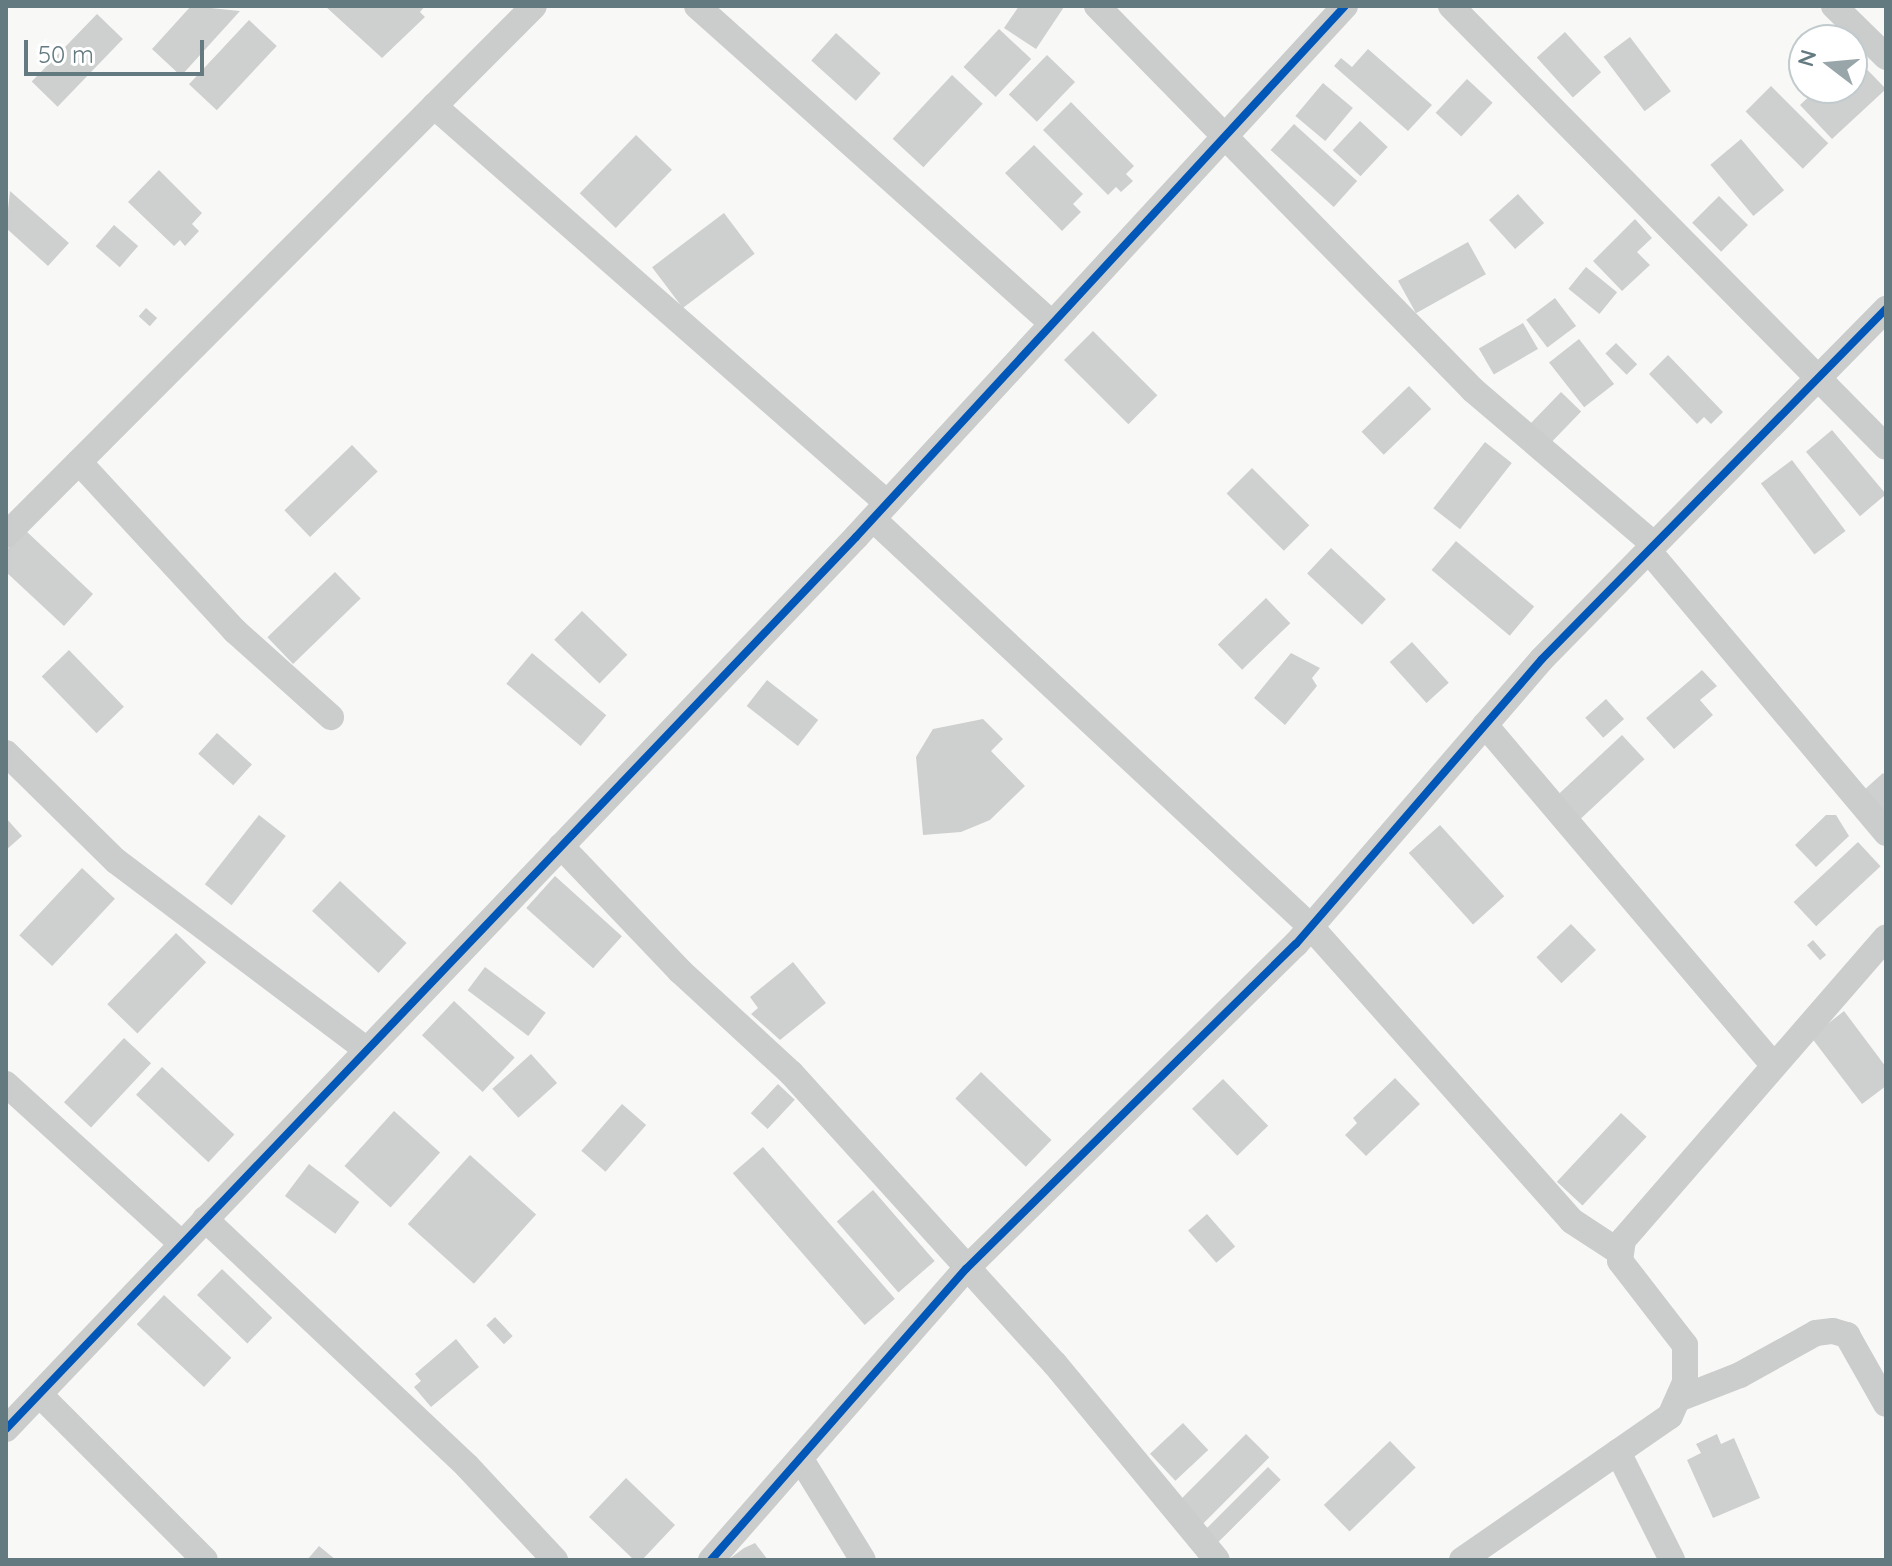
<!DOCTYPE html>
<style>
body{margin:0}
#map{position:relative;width:1892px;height:1566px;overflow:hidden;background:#f8f8f7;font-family:Quicksand,sans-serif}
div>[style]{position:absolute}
.building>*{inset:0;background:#ced0d0;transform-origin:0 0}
.minor>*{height:26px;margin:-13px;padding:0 13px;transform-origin:13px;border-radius:13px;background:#cbcdcd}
.cycleway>*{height:8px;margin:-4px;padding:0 4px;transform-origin:4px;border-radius:4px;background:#0057b8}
span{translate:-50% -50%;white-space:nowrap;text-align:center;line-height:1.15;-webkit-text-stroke:8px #fff;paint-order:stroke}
.frame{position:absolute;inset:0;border:8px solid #647a81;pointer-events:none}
.north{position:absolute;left:1788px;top:24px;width:80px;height:80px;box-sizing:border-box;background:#fff;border:2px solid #c1cacd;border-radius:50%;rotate:286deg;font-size:22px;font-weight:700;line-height:32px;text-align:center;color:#647a81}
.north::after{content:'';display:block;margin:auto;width:28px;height:36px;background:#98a6aa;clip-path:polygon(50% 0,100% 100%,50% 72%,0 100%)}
.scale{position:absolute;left:24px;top:40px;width:180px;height:36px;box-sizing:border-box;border:4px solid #647a81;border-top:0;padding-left:10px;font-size:24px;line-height:28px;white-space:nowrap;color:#647a81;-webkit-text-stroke:6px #fff;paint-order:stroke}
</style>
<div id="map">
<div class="building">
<div style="clip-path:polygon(191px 6px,240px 11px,181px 76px,152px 49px)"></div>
<div style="clip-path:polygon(325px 6px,425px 6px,420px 12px,425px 17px,382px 58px)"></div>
<div style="clip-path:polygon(1019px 6px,1064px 7px,1036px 49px,1004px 28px)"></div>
<div style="left:97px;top:14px;width:36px;height:94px;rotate:44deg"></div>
<div style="left:249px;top:20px;width:38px;height:88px;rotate:43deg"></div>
<div style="left:999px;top:29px;width:44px;height:52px;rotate:43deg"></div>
<div style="left:1565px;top:32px;width:54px;height:38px;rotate:48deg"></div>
<div style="left:836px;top:33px;width:60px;height:37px;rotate:42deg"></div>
<div style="left:1630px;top:37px;width:68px;height:33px;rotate:53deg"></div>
<div style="clip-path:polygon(1368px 49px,1432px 105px,1408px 131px,1334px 66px,1341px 58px,1352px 67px)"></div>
<div style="left:1047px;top:55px;width:39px;height:55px;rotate:44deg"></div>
<div style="clip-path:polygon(1853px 55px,1886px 89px,1832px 139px,1800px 105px,1818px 88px,1852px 88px)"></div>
<div style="left:952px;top:75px;width:42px;height:87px;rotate:43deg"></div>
<div style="left:1467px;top:79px;width:35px;height:46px;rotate:43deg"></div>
<div style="left:1323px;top:83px;width:39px;height:43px;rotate:40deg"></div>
<div style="left:1771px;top:86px;width:81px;height:36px;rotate:45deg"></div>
<div style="clip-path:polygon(1071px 102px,1134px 166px,1126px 174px,1133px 181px,1121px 192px,1116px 187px,1108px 195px,1043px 130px)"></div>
<div style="left:1360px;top:121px;width:38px;height:40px;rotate:43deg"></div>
<div style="left:1294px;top:124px;width:85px;height:35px;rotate:42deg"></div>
<div style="left:636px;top:135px;width:50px;height:81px;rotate:44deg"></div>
<div style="left:1741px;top:139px;width:67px;height:40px;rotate:50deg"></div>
<div style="clip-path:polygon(1034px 145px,1083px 194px,1073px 204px,1081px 212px,1062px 231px,1005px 173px)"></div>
<div style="clip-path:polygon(159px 170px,202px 213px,192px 224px,199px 231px,185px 246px,180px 240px,174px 246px,128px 202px)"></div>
<div style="clip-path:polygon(10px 191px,69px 243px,48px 266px,6px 228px)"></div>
<div style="left:1518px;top:194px;width:39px;height:39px;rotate:48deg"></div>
<div style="left:1719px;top:196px;width:41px;height:38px;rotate:45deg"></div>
<div style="left:724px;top:213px;width:51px;height:90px;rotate:53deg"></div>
<div style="clip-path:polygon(1635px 219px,1652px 238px,1637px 252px,1650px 265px,1622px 291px,1593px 261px)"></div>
<div style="left:114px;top:225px;width:32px;height:28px;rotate:41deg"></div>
<div style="left:1468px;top:242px;width:37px;height:80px;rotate:61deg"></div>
<div style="left:1586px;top:267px;width:40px;height:28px;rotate:39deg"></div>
<div style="left:1555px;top:298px;width:35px;height:36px;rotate:53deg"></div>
<div style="left:146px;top:308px;width:15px;height:11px;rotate:42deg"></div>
<div style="left:1523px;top:323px;width:30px;height:51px;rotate:60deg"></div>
<div style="left:1093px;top:331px;width:91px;height:41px;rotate:45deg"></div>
<div style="left:1579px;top:339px;width:57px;height:38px;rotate:52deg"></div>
<div style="left:1616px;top:343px;width:30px;height:15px;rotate:45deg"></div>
<div style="clip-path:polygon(1668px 355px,1723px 412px,1711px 424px,1704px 417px,1697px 424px,1649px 374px)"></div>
<div style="left:1409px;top:386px;width:32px;height:66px;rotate:46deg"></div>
<div style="left:1561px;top:392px;width:28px;height:47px;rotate:44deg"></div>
<div style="left:1832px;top:430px;width:84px;height:34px;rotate:50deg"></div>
<div style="left:1485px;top:442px;width:34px;height:84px;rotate:38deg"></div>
<div style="left:352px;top:445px;width:37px;height:94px;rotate:46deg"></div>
<div style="left:1792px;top:460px;width:89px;height:39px;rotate:53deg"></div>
<div style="left:1252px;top:468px;width:81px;height:36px;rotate:45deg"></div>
<div style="clip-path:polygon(25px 530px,93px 594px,64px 626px,6px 572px,6px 551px)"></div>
<div style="left:1456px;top:541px;width:102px;height:38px;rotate:40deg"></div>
<div style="left:1331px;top:548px;width:75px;height:35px;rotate:43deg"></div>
<div style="left:335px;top:572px;width:37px;height:94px;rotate:46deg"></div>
<div style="left:1266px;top:598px;width:35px;height:67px;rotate:46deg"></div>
<div style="left:582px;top:611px;width:63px;height:40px;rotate:44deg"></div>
<div style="left:1412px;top:642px;width:55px;height:30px;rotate:48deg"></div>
<div style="left:69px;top:650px;width:79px;height:38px;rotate:46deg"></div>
<div style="left:532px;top:653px;width:97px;height:40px;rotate:40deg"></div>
<div style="clip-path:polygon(1291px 653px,1320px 668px,1312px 678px,1317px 686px,1285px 725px,1254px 698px)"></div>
<div style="clip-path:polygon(1702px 670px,1717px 686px,1700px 700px,1713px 715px,1674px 749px,1646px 718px)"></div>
<div style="left:767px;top:680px;width:65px;height:33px;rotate:38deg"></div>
<div style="left:1606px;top:699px;width:27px;height:28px;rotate:48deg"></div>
<div style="clip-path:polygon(983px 719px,1003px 739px,991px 751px,1025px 786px,990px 820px,961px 832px,923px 835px,916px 757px,933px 729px)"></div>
<div style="left:217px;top:733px;width:47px;height:28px;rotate:42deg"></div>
<div style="left:1622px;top:735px;width:33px;height:88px;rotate:47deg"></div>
<div style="clip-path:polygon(1883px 773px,1886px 777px,1886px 815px,1864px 790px)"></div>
<div style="left:259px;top:815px;width:34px;height:88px;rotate:38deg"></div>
<div style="clip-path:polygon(1826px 815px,1836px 815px,1849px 836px,1816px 867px,1795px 845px)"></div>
<div style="clip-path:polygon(6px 818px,22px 836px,6px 850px)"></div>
<div style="left:1440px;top:825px;width:96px;height:42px;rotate:48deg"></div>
<div style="left:1858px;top:842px;width:33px;height:88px;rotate:47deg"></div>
<div style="left:82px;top:868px;width:45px;height:92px;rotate:43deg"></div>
<div style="left:555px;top:876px;width:90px;height:43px;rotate:42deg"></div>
<div style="left:340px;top:881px;width:91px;height:41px;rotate:43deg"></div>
<div style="left:1571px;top:924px;width:36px;height:48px;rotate:46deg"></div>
<div style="left:176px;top:933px;width:42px;height:99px;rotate:44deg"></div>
<div style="left:1813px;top:940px;width:20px;height:8px;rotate:49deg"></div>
<div style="clip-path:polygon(793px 962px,826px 1003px,780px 1040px,751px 1014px,758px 1008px,750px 997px)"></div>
<div style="left:485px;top:967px;width:76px;height:29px;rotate:37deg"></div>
<div style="left:454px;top:1001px;width:83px;height:47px;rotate:43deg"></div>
<div style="clip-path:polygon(1844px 1011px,1886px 1067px,1886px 1086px,1862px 1104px,1811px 1037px)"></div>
<div style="left:124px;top:1038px;width:37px;height:88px;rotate:43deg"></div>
<div style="left:531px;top:1054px;width:39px;height:52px;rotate:48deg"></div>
<div style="left:162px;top:1067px;width:99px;height:38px;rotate:43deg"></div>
<div style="left:981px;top:1072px;width:98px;height:37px;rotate:44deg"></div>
<div style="clip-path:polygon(1395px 1078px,1420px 1104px,1366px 1156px,1345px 1135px,1357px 1123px,1353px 1118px)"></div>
<div style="left:1223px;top:1079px;width:65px;height:43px;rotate:46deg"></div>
<div style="left:778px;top:1084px;width:23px;height:40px;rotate:43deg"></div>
<div style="left:622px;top:1104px;width:32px;height:62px;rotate:41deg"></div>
<div style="left:394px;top:1111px;width:62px;height:74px;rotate:42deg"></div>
<div style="left:1621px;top:1113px;width:35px;height:94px;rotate:43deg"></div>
<div style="left:763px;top:1147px;width:201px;height:40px;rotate:49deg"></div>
<div style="left:470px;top:1155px;width:89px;height:93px;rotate:42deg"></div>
<div style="left:309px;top:1164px;width:63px;height:40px;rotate:37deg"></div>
<div style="left:873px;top:1190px;width:94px;height:48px;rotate:49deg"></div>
<div style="left:1207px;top:1214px;width:43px;height:25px;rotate:49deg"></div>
<div style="left:222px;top:1269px;width:70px;height:36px;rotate:44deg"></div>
<div style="left:164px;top:1295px;width:92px;height:40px;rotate:43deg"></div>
<div style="left:495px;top:1317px;width:26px;height:12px;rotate:47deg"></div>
<div style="clip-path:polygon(456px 1339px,479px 1367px,431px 1407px,414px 1387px,421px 1381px,415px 1374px)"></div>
<div style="left:1183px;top:1423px;width:37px;height:45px;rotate:47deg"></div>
<div style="left:1246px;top:1434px;width:33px;height:96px;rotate:45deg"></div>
<div style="clip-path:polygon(1717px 1434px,1721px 1444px,1734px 1438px,1760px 1498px,1713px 1518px,1687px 1460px,1701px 1453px,1696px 1444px)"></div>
<div style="left:1390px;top:1441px;width:37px;height:92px;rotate:46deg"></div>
<div style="left:1268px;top:1467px;width:18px;height:91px;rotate:45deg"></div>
<div style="clip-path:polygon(626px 1478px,675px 1525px,642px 1560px,634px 1560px,589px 1517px)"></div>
<div style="clip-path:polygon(755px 1543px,768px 1560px,728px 1560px,744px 1548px)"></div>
<div style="clip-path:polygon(319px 1546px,336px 1560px,307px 1560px)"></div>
</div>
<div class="minor">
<div style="left:697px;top:6px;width:475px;rotate:41.8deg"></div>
<div style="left:1097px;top:6px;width:537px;rotate:45.6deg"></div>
<div style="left:1473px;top:390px;width:237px;rotate:40.5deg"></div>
<div style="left:1451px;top:6px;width:619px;rotate:45.39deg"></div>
<div style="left:1834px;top:6px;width:73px;rotate:44.4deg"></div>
<div style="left:434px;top:106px;width:602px;rotate:41.23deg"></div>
<div style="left:79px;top:462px;width:230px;rotate:47.3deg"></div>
<div style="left:235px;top:631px;width:129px;rotate:41.9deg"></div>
<div style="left:873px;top:519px;width:599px;rotate:42.97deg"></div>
<div style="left:1311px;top:927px;width:393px;rotate:48.4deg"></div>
<div style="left:1572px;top:1221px;width:55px;rotate:33.1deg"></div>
<div style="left:6px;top:535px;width:747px;rotate:-45.05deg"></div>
<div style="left:1648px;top:550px;width:370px;rotate:49.9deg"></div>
<div style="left:1485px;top:725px;width:445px;rotate:49.7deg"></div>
<div style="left:6px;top:753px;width:154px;rotate:44.5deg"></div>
<div style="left:116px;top:861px;width:314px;rotate:37deg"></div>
<div style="left:561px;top:846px;width:173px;rotate:46.4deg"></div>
<div style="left:680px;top:971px;width:151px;rotate:42.6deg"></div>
<div style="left:791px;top:1073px;width:393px;rotate:47.8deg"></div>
<div style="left:1055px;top:1364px;width:254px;rotate:50.4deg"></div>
<div style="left:6px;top:1084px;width:238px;rotate:42.3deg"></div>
<div style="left:205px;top:1219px;width:360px;rotate:43.3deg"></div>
<div style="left:467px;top:1466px;width:129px;rotate:46.9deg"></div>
<div style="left:40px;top:1395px;width:233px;rotate:45deg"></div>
<div style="left:1681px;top:1398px;width:63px;rotate:-21.3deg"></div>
<div style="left:1740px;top:1375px;width:87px;rotate:-28.9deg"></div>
<div style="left:1816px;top:1333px;width:17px;rotate:-7deg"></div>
<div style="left:1833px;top:1331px;width:15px;rotate:16deg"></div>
<div style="left:1847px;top:1335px;width:79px;rotate:60.5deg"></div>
<div style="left:6px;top:1429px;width:1232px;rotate:-46.38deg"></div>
<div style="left:856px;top:537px;width:722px;rotate:-47.36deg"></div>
<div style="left:1618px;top:1452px;width:121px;rotate:63.4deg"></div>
<div style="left:802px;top:1461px;width:116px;rotate:58.4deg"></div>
<div style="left:711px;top:1560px;width:387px;rotate:-48.8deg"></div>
<div style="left:966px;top:1269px;width:463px;rotate:-44.6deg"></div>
<div style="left:1296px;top:944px;width:376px;rotate:-49.2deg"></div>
<div style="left:1542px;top:659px;width:491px;rotate:-45.5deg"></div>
<div style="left:1462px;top:1560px;width:253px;rotate:-34.7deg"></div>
<div style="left:1670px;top:1416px;width:37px;rotate:-66deg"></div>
<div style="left:1685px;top:1382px;width:37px;rotate:-90deg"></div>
<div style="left:1685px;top:1345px;width:106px;rotate:-127.7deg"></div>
<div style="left:1620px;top:1261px;width:21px;rotate:-82deg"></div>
<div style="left:1623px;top:1240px;width:401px;rotate:-49deg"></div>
</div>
<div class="cycleway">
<div style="left:6px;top:1429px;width:1232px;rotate:-46.38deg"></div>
<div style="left:856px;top:537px;width:722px;rotate:-47.36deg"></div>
<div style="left:711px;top:1560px;width:387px;rotate:-48.8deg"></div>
<div style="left:966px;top:1269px;width:463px;rotate:-44.6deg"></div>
<div style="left:1296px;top:944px;width:376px;rotate:-49.2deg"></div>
<div style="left:1542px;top:659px;width:491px;rotate:-45.5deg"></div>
</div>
<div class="frame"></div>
<div class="north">N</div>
<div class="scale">50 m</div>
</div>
